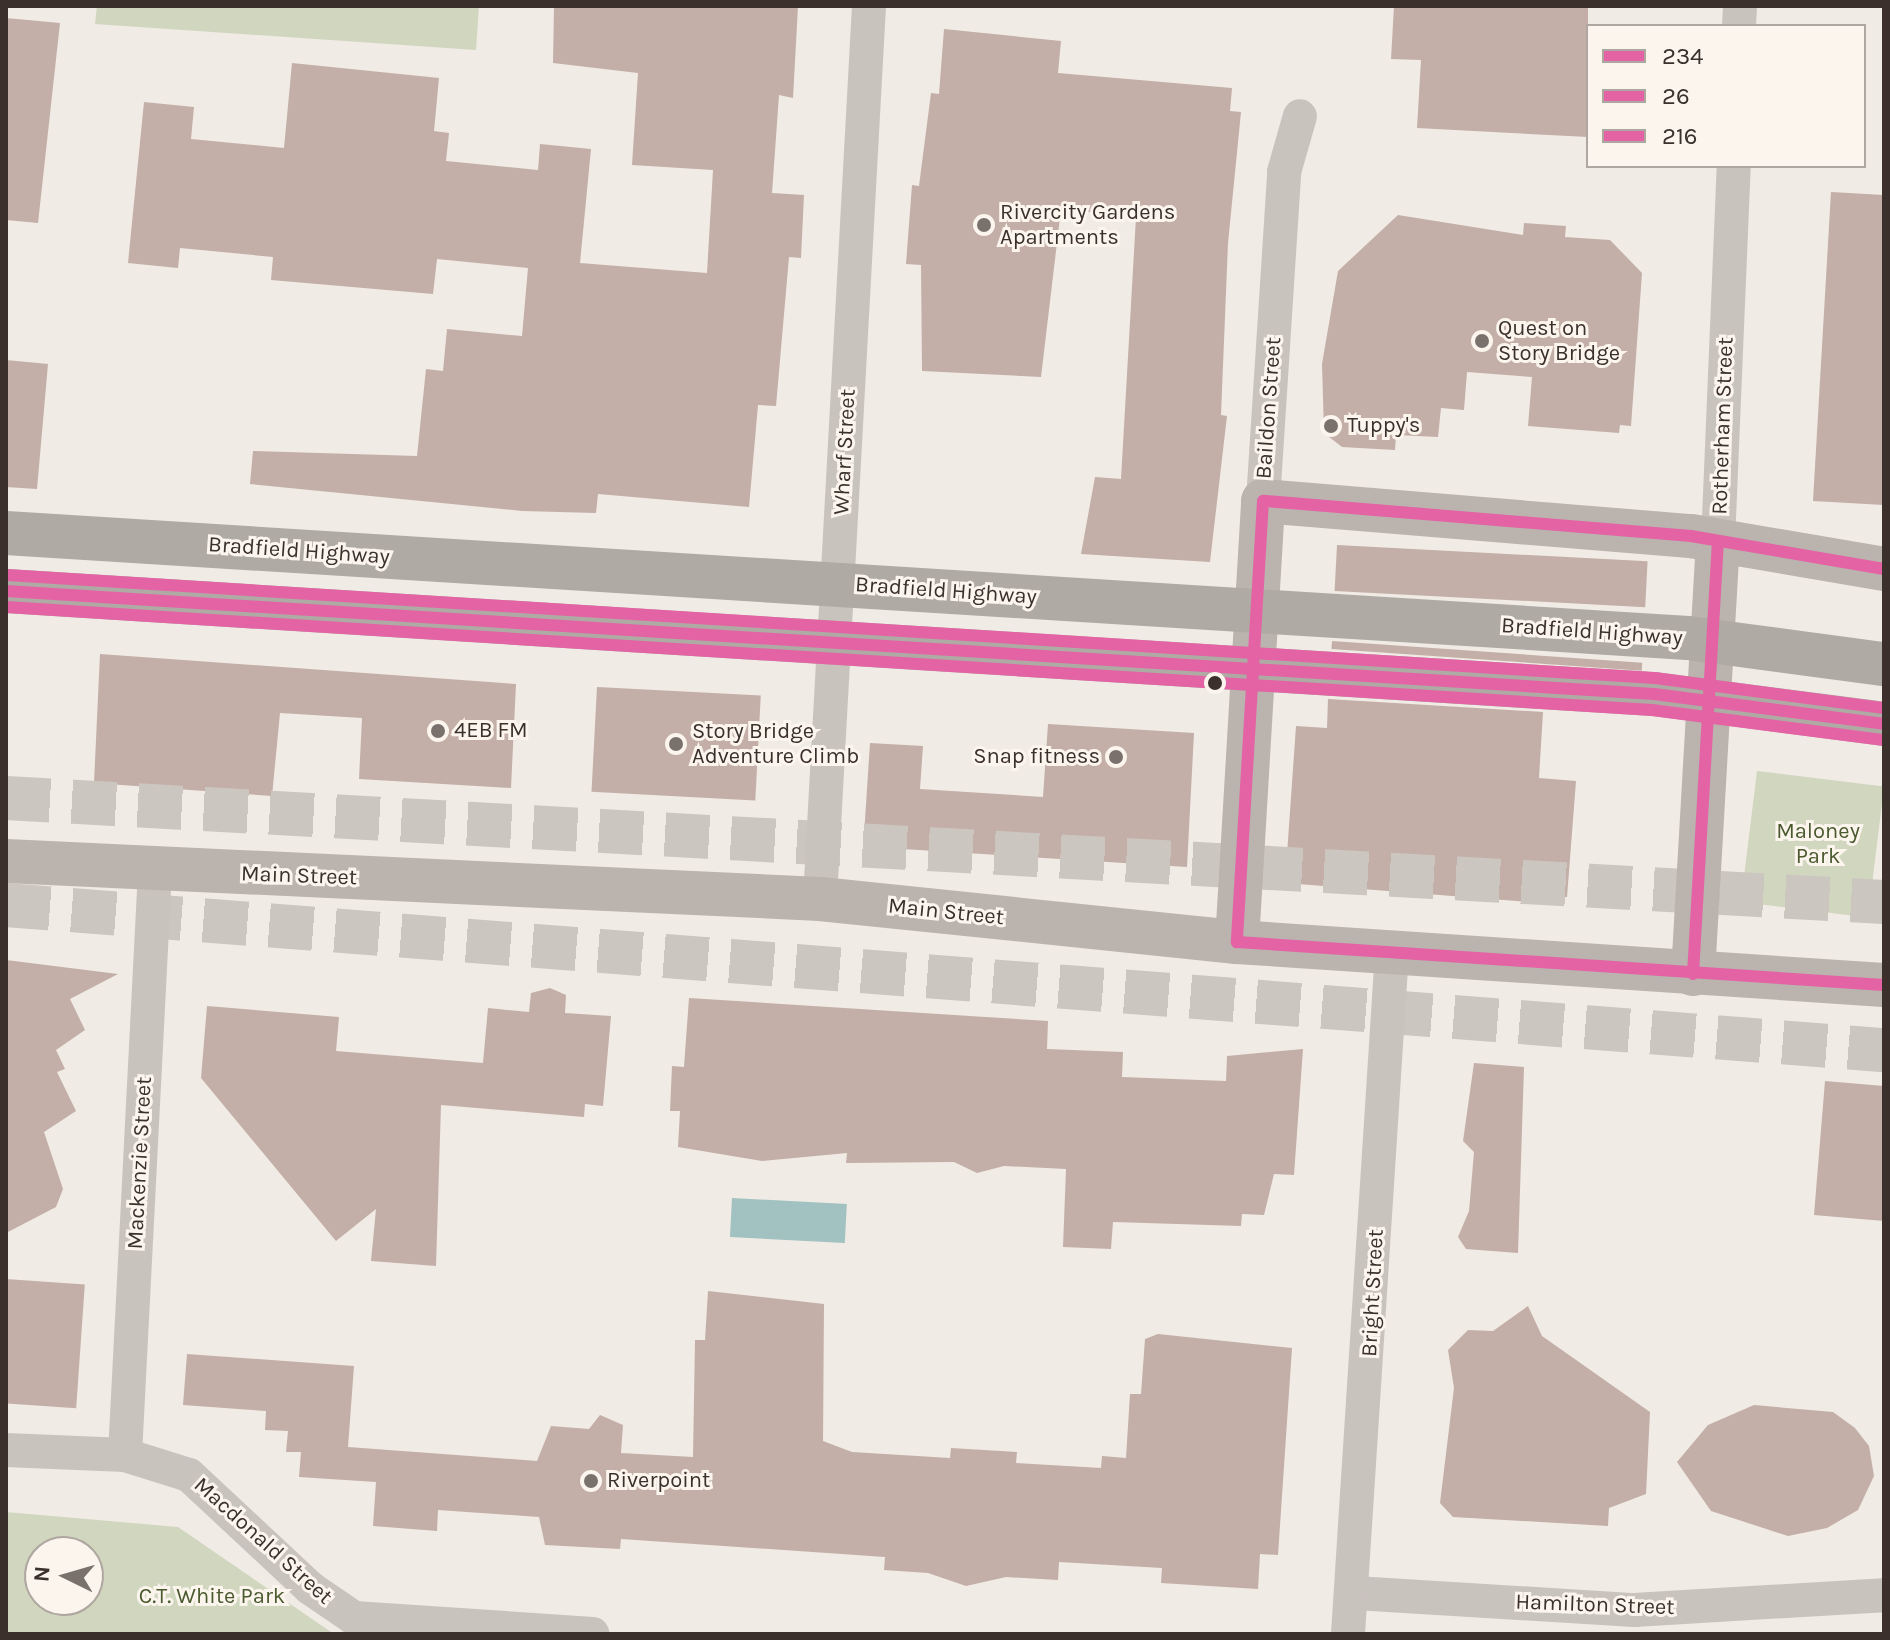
<!DOCTYPE html>
<style>
body{margin:0}
#map{position:relative;width:1890px;height:1640px;overflow:hidden;background:#f0ebe5;font-family:Karla,sans-serif}
div>[style]{position:absolute}
.green>*{inset:0;background:#d1d6bf;transform-origin:0 0}
.water>*{inset:0;background:#a1c2c1;transform-origin:0 0}
.building>*{inset:0;background:#c3afa7;transform-origin:0 0}
.highway-tunnel>*{height:44px;margin-top:-22px;transform-origin:0;background:repeating-linear-gradient(90deg,#ccc6c0 0 44px,transparent 0 66px)}
.street>*{height:34px;margin:-17px;padding:0 17px;transform-origin:17px;border-radius:17px;background:#c9c3be}
.secondary>*{height:44px;margin:-22px;padding:0 22px;transform-origin:22px;border-radius:22px;background:#bab3ae}
.highway-bridge>*{height:44px;margin:-22px;padding:0 22px;transform-origin:22px;border-radius:22px;background:#afaaa4}
.bus-1>*{height:12px;margin:-6px;padding:0 6px;transform-origin:6px;border-radius:6px;background:#e463a4}
.bus-2>*{height:12px;margin:-6px;padding:0 6px;transform-origin:6px;border-radius:6px;background:#e463a4}
.bus-3>*{height:12px;margin:-6px;padding:0 6px;transform-origin:6px;border-radius:6px;background:#e463a4}
.dots>*{width:22px;height:22px;translate:-50% -50%;box-sizing:border-box;border:4px solid #fbf5ee;border-radius:50%}
span{translate:-50% -50%;white-space:nowrap;text-align:center;line-height:1.15;-webkit-text-stroke:6px #fbf5ee;paint-order:stroke}
.poi-label{font-size:22px;color:#3b302b}
.left{translate:0 -50%;text-align:left}
.right{translate:-100% -50%;text-align:right}
.street-label{font-size:22px;color:#3b302b}
.park-label{font-size:22px;color:#4a5a2e}
.frame{position:absolute;inset:0;border:8px solid #3b302b;pointer-events:none}
.legend{position:absolute;left:1586px;top:24px;width:280px;height:144px;box-sizing:border-box;background:#fbf5ee;border:2px solid #aea6a0;margin:0;padding:10px 14px;list-style:none;font-size:24px;color:#3b302b}
.legend li{display:flex;align-items:center;gap:16px;height:40px}
.legend b{width:40px;border:2px solid #aea6a0}
.north{position:absolute;left:24px;top:1536px;width:80px;height:80px;box-sizing:border-box;background:#fbf5ee;border:2px solid #aea6a0;border-radius:50%;rotate:275deg;font-size:22px;font-weight:700;line-height:32px;text-align:center;color:#3b302b}
.north::after{content:'';display:block;margin:auto;width:28px;height:36px;background:#7a716c;clip-path:polygon(50% 0,100% 100%,50% 72%,0 100%)}
</style>
<div id="map">
<div class="green">
<div style="clip-path:polygon(97px 6px,479px 6px,476px 50px,95px 24px)"></div>
<div style="left:1757px;top:771px;width:128px;height:132px;rotate:7deg"></div>
<div style="clip-path:polygon(evenodd,6px 1512px,178px 1527px,334px 1634px,6px 1634px,6px 1512px,40px 1552px,88px 1552px,88px 1600px,40px 1600px,40px 1552px)"></div>
</div>
<div class="water">
<div style="left:732px;top:1198px;width:115px;height:39px;rotate:3deg"></div>
</div>
<div class="building">
<div style="clip-path:polygon(554px 6px,798px 6px,793px 98px,779px 95px,772px 193px,804px 195px,801px 258px,789px 257px,776px 406px,758px 405px,749px 507px,598px 494px,596px 513px,522px 511px,250px 484px,253px 451px,417px 456px,426px 369px,443px 371px,447px 329px,522px 336px,528px 268px,437px 259px,433px 294px,271px 280px,273px 257px,180px 248px,178px 268px,128px 263px,144px 102px,194px 107px,191px 139px,284px 148px,292px 63px,439px 78px,434px 131px,449px 133px,446px 161px,538px 170px,540px 144px,591px 149px,580px 263px,707px 273px,713px 170px,632px 165px,638px 73px,553px 63px)"></div>
<div style="clip-path:polygon(1394px 6px,1588px 8px,1588px 137px,1417px 128px,1421px 60px,1391px 59px)"></div>
<div style="clip-path:polygon(6px 18px,60px 23px,38px 223px,6px 220px)"></div>
<div style="clip-path:polygon(944px 29px,1061px 41px,1058px 73px,1232px 88px,1230px 111px,1241px 112px,1228px 243px,1221px 415px,1227px 416px,1210px 562px,1081px 554px,1095px 477px,1121px 479px,1136px 217px,1061px 209px,1041px 377px,922px 371px,921px 265px,906px 264px,912px 185px,919px 186px,931px 93px,939px 94px)"></div>
<div style="clip-path:polygon(1831px 192px,1884px 195px,1884px 505px,1813px 501px)"></div>
<div style="clip-path:polygon(1398px 215px,1523px 235px,1524px 223px,1566px 226px,1565px 237px,1610px 240px,1642px 273px,1631px 426px,1620px 425px,1619px 433px,1528px 426px,1532px 377px,1467px 372px,1464px 410px,1441px 408px,1438px 437px,1396px 435px,1395px 450px,1342px 447px,1324px 433px,1322px 364px,1338px 271px)"></div>
<div style="clip-path:polygon(6px 360px,48px 364px,37px 489px,6px 487px)"></div>
<div style="left:1337px;top:545px;width:311px;height:46px;rotate:3deg"></div>
<div style="left:1332px;top:641px;width:311px;height:8px;rotate:4deg"></div>
<div style="clip-path:polygon(100px 654px,516px 684px,511px 788px,359px 779px,362px 718px,280px 713px,272px 796px,94px 783px)"></div>
<div style="left:597px;top:687px;width:164px;height:105px;rotate:3deg"></div>
<div style="clip-path:polygon(1328px 699px,1543px 712px,1539px 778px,1576px 781px,1567px 897px,1530px 895px,1530px 902px,1285px 883px,1296px 726px,1327px 728px)"></div>
<div style="clip-path:polygon(1048px 724px,1194px 733px,1187px 867px,871px 847px,864px 835px,870px 743px,923px 746px,920px 789px,1043px 797px)"></div>
<div style="clip-path:polygon(6px 960px,118px 974px,70px 999px,85px 1030px,56px 1050px,65px 1069px,57px 1072px,76px 1111px,44px 1132px,63px 1189px,56px 1207px,6px 1233px)"></div>
<div style="clip-path:polygon(550px 988px,566px 995px,565px 1013px,611px 1016px,603px 1106px,585px 1104px,584px 1117px,441px 1105px,436px 1266px,371px 1261px,376px 1209px,336px 1241px,201px 1078px,207px 1006px,339px 1017px,336px 1051px,483px 1063px,488px 1008px,529px 1012px,531px 993px)"></div>
<div style="clip-path:polygon(689px 998px,1048px 1021px,1047px 1049px,1123px 1052px,1122px 1077px,1226px 1081px,1227px 1056px,1303px 1049px,1294px 1175px,1274px 1174px,1264px 1215px,1242px 1214px,1241px 1226px,1113px 1222px,1111px 1249px,1063px 1247px,1066px 1169px,1004px 1166px,977px 1173px,954px 1162px,846px 1163px,847px 1153px,762px 1161px,678px 1147px,680px 1111px,670px 1111px,672px 1066px,684px 1067px)"></div>
<div style="clip-path:polygon(1474px 1063px,1524px 1067px,1518px 1253px,1466px 1249px,1458px 1237px,1469px 1211px,1474px 1152px,1463px 1141px)"></div>
<div style="clip-path:polygon(1825px 1081px,1884px 1086px,1884px 1221px,1814px 1215px)"></div>
<div style="left:6px;top:1279px;width:79px;height:124px;rotate:4deg"></div>
<div style="clip-path:polygon(708px 1291px,824px 1304px,823px 1441px,852px 1452px,950px 1458px,951px 1448px,1017px 1452px,1016px 1463px,1101px 1468px,1102px 1456px,1126px 1458px,1130px 1394px,1141px 1394px,1145px 1339px,1158px 1334px,1292px 1348px,1278px 1555px,1260px 1554px,1258px 1589px,1161px 1583px,1162px 1568px,1059px 1562px,1058px 1580px,1006px 1577px,966px 1586px,928px 1573px,884px 1570px,885px 1557px,621px 1539px,620px 1549px,545px 1545px,539px 1517px,438px 1510px,437px 1531px,373px 1526px,376px 1482px,299px 1477px,301px 1452px,286px 1452px,288px 1431px,265px 1430px,266px 1411px,183px 1405px,187px 1354px,354px 1366px,348px 1447px,537px 1461px,551px 1426px,589px 1429px,600px 1415px,623px 1425px,621px 1453px,693px 1457px,695px 1340px,705px 1340px)"></div>
<div style="clip-path:polygon(1528px 1306px,1542px 1336px,1650px 1412px,1646px 1494px,1609px 1508px,1608px 1526px,1453px 1517px,1440px 1503px,1454px 1388px,1448px 1350px,1468px 1330px,1493px 1331px)"></div>
<div style="clip-path:polygon(1754px 1405px,1833px 1412px,1855px 1428px,1869px 1446px,1874px 1476px,1858px 1510px,1827px 1528px,1788px 1536px,1711px 1511px,1677px 1462px,1708px 1425px)"></div>
</div>
<div class="highway-tunnel">
<div style="left:6px;top:798px;width:1881px;rotate:3.17deg"></div>
<div style="left:6px;top:905px;width:1884px;rotate:4.42deg"></div>
</div>
<div class="street">
<div style="left:1739px;top:26px;width:20px;rotate:-87deg"></div>
<div style="left:1263px;top:501px;width:330px;rotate:-86.3deg"></div>
<div style="left:1284px;top:172px;width:58px;rotate:-74.1deg"></div>
<div style="left:1718px;top:542px;width:376px;rotate:-87.6deg"></div>
<div style="left:820px;top:899px;width:894px;rotate:-86.86deg"></div>
<div style="left:6px;top:1450px;width:119px;rotate:2.4deg"></div>
<div style="left:125px;top:1455px;width:67px;rotate:17.4deg"></div>
<div style="left:189px;top:1475px;width:166px;rotate:43deg"></div>
<div style="left:310px;top:1588px;width:53px;rotate:34.3deg"></div>
<div style="left:354px;top:1618px;width:239px;rotate:3.8deg"></div>
<div style="left:125px;top:1455px;width:586px;rotate:-87.06deg"></div>
<div style="left:1355px;top:1593px;width:280px;rotate:3.5deg"></div>
<div style="left:1634px;top:1610px;width:250px;rotate:-3.4deg"></div>
<div style="left:1348px;top:1634px;width:683px;rotate:-86.31deg"></div>
</div>
<div class="secondary">
<div style="left:6px;top:861px;width:815px;rotate:2.67deg"></div>
<div style="left:820px;top:899px;width:419px;rotate:5.9deg"></div>
<div style="left:1237px;top:942px;width:648px;rotate:3.8deg"></div>
<div style="left:1237px;top:942px;width:442px;rotate:-86.6deg"></div>
<div style="left:1263px;top:501px;width:429px;rotate:4.7deg"></div>
<div style="left:1691px;top:536px;width:196px;rotate:9.7deg"></div>
<div style="left:1693px;top:974px;width:433px;rotate:-86.7deg"></div>
</div>
<div class="highway-bridge">
<div style="left:6px;top:533px;width:1685px;rotate:3.57deg"></div>
<div style="left:1688px;top:638px;width:198px;rotate:7.6deg"></div>
<div style="left:6px;top:591px;width:1651px;rotate:3.58deg"></div>
<div style="left:1654px;top:694px;width:232px;rotate:7.4deg"></div>
</div>
<div class="bus-1">
<div style="left:1884px;top:569px;width:196px;rotate:-170.3deg"></div>
<div style="left:1691px;top:536px;width:429px;rotate:-175.3deg"></div>
<div style="left:1263px;top:501px;width:442px;rotate:93.4deg"></div>
<div style="left:1237px;top:942px;width:648px;rotate:3.8deg"></div>
<div style="left:6px;top:591px;width:1651px;rotate:3.58deg"></div>
<div style="left:1654px;top:694px;width:232px;rotate:7.4deg"></div>
<div style="left:1693px;top:974px;width:433px;rotate:-86.7deg"></div>
</div>
<div class="bus-2">
<div style="left:6px;top:607px;width:1649px;rotate:3.58deg"></div>
<div style="left:1652px;top:710px;width:232px;rotate:7.4deg"></div>
</div>
<div class="bus-3">
<div style="left:7px;top:575px;width:1651px;rotate:3.58deg"></div>
<div style="left:1655px;top:678px;width:231px;rotate:7.5deg"></div>
</div>
<div class="dots">
<div style="left:984px;top:225px;background:#7a716c"></div>
<div style="left:1482px;top:341px;background:#7a716c"></div>
<div style="left:1331px;top:426px;background:#7a716c"></div>
<div style="left:1215px;top:683px;background:#3b302b"></div>
<div style="left:438px;top:731px;background:#7a716c"></div>
<div style="left:676px;top:744px;background:#7a716c"></div>
<div style="left:1116px;top:757px;background:#7a716c"></div>
<div style="left:591px;top:1481px;background:#7a716c"></div>
</div>
<div class="poi-label">
<span class="left" style="left:1000px;top:225px">Rivercity Gardens<br>Apartments</span>
<span class="left" style="left:1498px;top:341px">Quest on<br>Story Bridge</span>
<span class="left" style="left:1347px;top:426px">Tuppy's</span>
<span class="left" style="left:454px;top:731px">4EB FM</span>
<span class="left" style="left:692px;top:744px">Story Bridge<br>Adventure Climb</span>
<span class="right" style="left:1100px;top:757px">Snap fitness</span>
<span class="left" style="left:607px;top:1481px">Riverpoint</span>
</div>
<div class="street-label">
<span style="left:1269px;top:408px;rotate:-86deg">Baildon Street</span>
<span style="left:1723px;top:426px;rotate:-88deg">Rotherham Street</span>
<span style="left:845px;top:452px;rotate:-87deg">Wharf Street</span>
<span style="left:299px;top:551px;rotate:4deg">Bradfield Highway</span>
<span style="left:946px;top:591px;rotate:4deg">Bradfield Highway</span>
<span style="left:1592px;top:632px;rotate:4deg">Bradfield Highway</span>
<span style="left:299px;top:876px;rotate:2deg">Main Street</span>
<span style="left:946px;top:912px;rotate:6deg">Main Street</span>
<span style="left:140px;top:1163px;rotate:-87deg">Mackenzie Street</span>
<span style="left:1373px;top:1293px;rotate:-87deg">Bright Street</span>
<span style="left:263px;top:1541px;rotate:42deg">Macdonald Street</span>
<span style="left:1595px;top:1605px;rotate:2deg">Hamilton Street</span>
</div>
<div class="park-label">
<span style="left:1818px;top:844px">Maloney<br>Park</span>
<span style="left:212px;top:1597px">C.T. White Park</span>
</div>
<div class="frame"></div>
<ul class="legend">
<li><b style="height:10px;background:#e463a4"></b>234</li>
<li><b style="height:10px;background:#e463a4"></b>26</li>
<li><b style="height:10px;background:#e463a4"></b>216</li>
</ul>
<div class="north">N</div>
</div>
